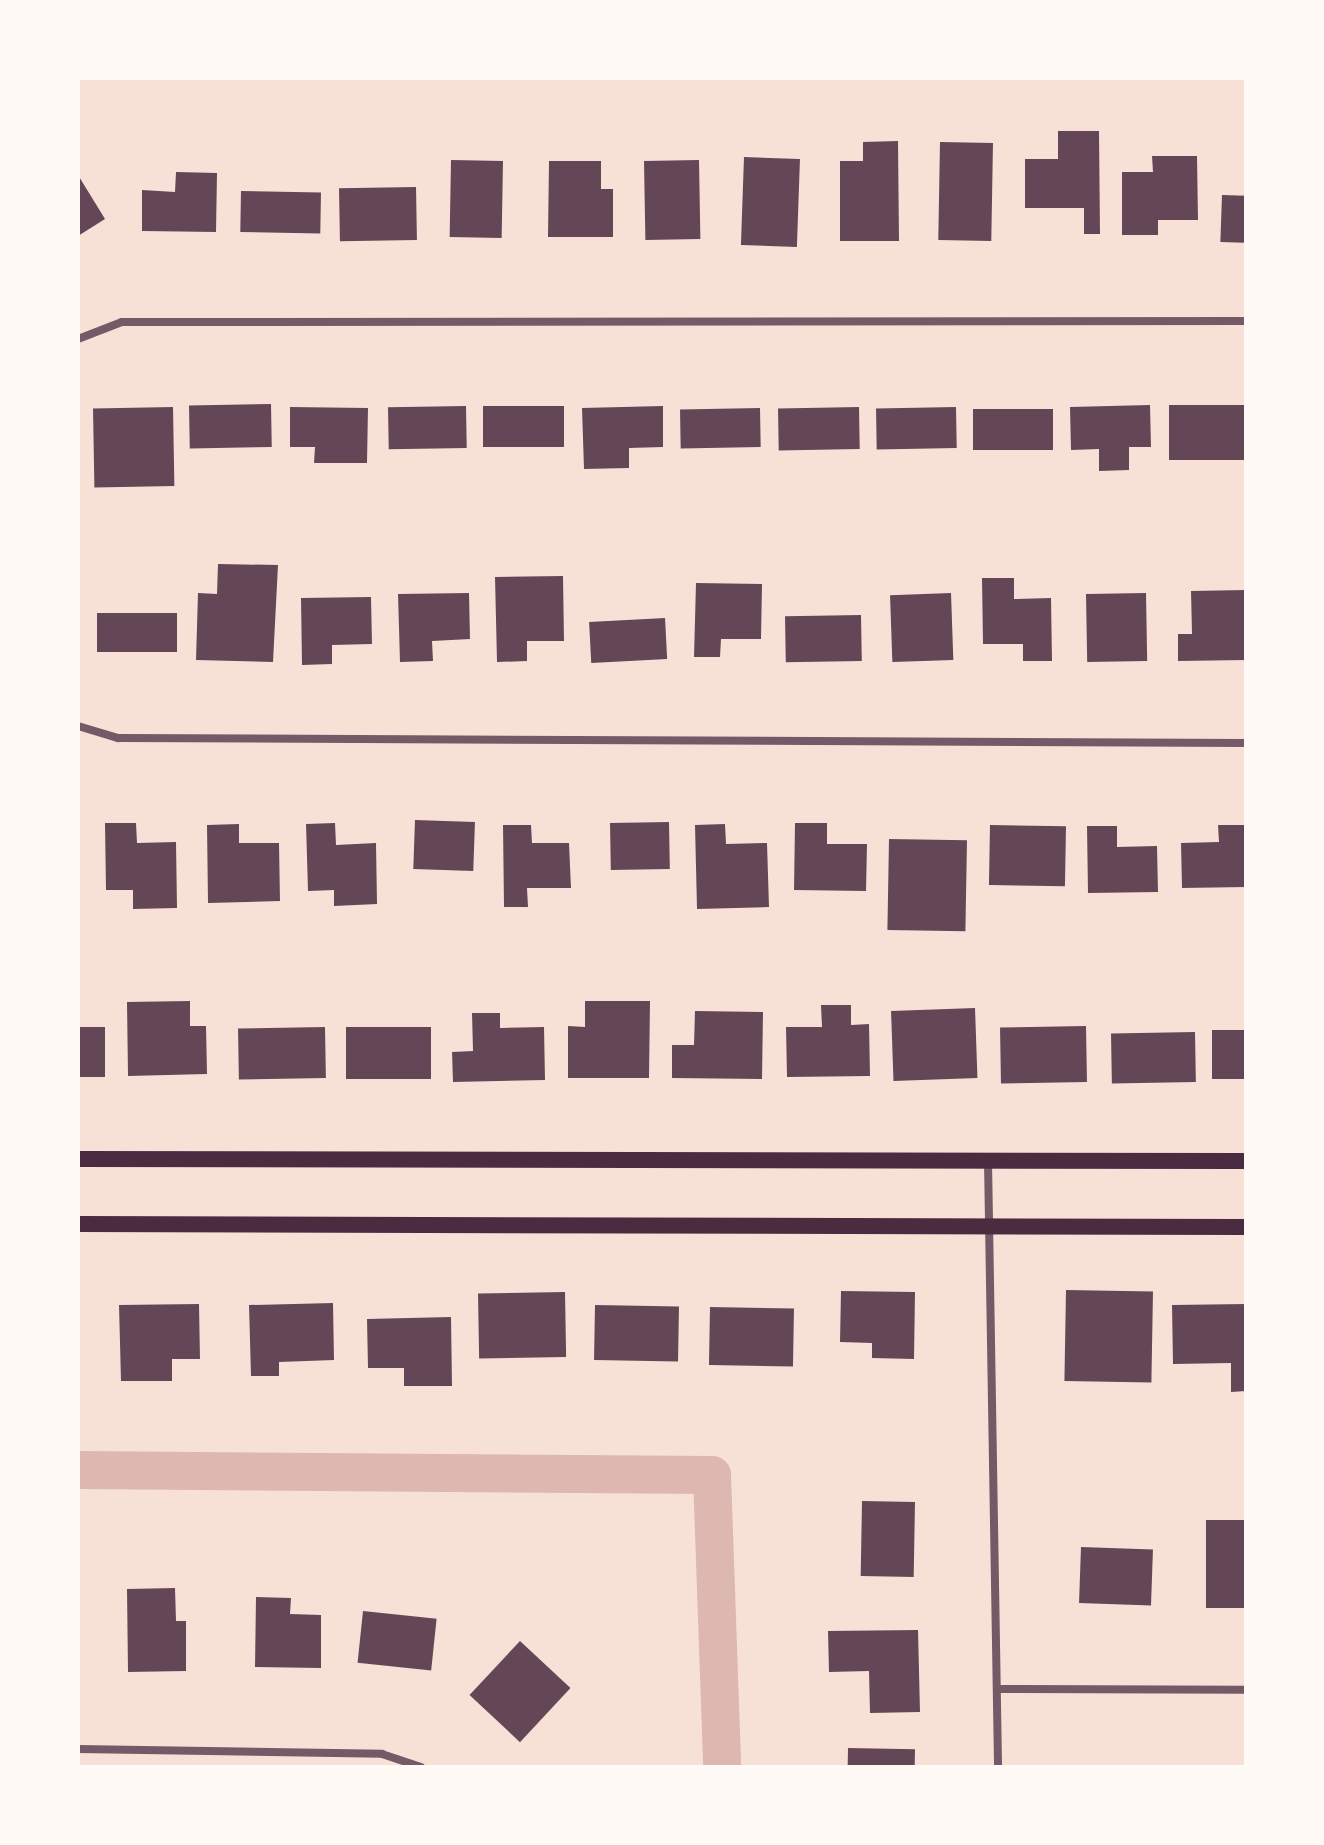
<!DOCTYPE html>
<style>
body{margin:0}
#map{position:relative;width:1324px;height:1845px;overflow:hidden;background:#f7e1d7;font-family:Commissioner,sans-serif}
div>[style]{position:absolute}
.canal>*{height:38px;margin:-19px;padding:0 19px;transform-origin:19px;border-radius:19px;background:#dcb8b0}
.building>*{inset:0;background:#644757;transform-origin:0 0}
.minor>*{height:8px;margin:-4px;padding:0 4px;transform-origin:4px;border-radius:4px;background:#755966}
.secondary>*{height:16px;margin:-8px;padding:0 8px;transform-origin:8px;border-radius:8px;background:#4a2c40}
span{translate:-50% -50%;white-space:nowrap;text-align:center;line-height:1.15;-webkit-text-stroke:8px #fffaf5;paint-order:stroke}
.frame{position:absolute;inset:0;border:80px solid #fffaf5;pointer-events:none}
</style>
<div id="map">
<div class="canal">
<div style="left:78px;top:1470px;width:634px;rotate:0.45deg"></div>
<div style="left:712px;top:1475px;width:292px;rotate:88deg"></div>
</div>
<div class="building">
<div style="clip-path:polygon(1058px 131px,1099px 131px,1100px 234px,1084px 234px,1084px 208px,1025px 208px,1025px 159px,1058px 159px)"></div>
<div style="clip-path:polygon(898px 141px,899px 241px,840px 241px,840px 161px,863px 161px,863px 142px)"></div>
<div style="left:940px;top:142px;width:53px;height:98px;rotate:1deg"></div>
<div style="clip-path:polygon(1152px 156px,1197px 156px,1198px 220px,1158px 220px,1158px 235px,1122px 235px,1122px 172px,1153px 172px)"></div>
<div style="left:744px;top:157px;width:56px;height:88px;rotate:2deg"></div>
<div style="left:451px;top:160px;width:52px;height:77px;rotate:1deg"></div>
<div style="left:699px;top:160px;width:79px;height:55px;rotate:89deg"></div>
<div style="clip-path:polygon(549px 161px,601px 161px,601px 189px,613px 189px,613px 237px,548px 237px)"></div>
<div style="clip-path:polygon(176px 172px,217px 173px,216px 232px,142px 231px,142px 190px,175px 192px)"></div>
<div style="clip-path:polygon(78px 175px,105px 219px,78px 236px)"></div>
<div style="left:416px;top:187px;width:53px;height:77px;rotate:89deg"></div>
<div style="left:241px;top:191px;width:80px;height:41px;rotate:1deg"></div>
<div style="left:1222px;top:195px;width:24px;height:47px;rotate:2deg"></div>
<div style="left:271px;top:404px;width:43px;height:82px;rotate:89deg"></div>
<div style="clip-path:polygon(1150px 405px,1151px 447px,1129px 447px,1129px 470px,1099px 471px,1099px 449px,1071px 450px,1070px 407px)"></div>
<div style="left:1246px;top:405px;width:55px;height:77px;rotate:90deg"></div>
<div style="left:466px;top:406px;width:42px;height:78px;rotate:89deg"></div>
<div style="left:564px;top:406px;width:41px;height:81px;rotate:90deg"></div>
<div style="clip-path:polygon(663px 406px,663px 447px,629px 448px,629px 468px,584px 469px,582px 408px)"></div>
<div style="left:173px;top:407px;width:79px;height:80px;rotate:89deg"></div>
<div style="clip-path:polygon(290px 407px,368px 408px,367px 463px,314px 463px,315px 447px,290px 447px)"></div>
<div style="left:859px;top:407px;width:42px;height:81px;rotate:89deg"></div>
<div style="left:956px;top:407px;width:41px;height:80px;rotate:89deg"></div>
<div style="left:760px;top:408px;width:39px;height:80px;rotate:89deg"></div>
<div style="left:973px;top:409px;width:80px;height:41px"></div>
<div style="clip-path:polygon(218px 564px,278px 565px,273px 662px,196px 660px,198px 593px,217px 594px)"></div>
<div style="clip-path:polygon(563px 576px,564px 641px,527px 641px,527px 661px,497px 662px,495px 577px)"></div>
<div style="clip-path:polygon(982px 578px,1014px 578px,1014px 599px,1051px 598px,1052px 661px,1023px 661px,1023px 644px,983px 644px)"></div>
<div style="clip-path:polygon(696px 583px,762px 584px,761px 639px,721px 639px,720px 657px,694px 657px)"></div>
<div style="clip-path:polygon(1246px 590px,1246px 660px,1178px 661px,1178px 634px,1192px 634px,1191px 591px)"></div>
<div style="clip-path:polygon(469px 593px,470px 639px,432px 641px,433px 661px,400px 662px,398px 594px)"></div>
<div style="left:951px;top:593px;width:67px;height:61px;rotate:88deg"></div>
<div style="left:1146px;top:593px;width:68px;height:60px;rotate:89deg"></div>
<div style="clip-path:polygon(371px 597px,372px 644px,332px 645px,332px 664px,302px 665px,301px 598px)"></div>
<div style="left:97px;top:613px;width:80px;height:39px"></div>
<div style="left:861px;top:615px;width:46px;height:76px;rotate:89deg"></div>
<div style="left:665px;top:618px;width:41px;height:76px;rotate:87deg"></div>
<div style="left:415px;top:820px;width:60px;height:49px;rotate:2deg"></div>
<div style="left:669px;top:822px;width:47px;height:59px;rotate:89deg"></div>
<div style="clip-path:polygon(105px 823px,136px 823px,137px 843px,176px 842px,177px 908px,133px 909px,133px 890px,106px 890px)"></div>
<div style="clip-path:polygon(335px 823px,336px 845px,376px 843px,377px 904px,334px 906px,334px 890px,308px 891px,306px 824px)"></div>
<div style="clip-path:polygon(795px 823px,827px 823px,827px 844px,867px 844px,866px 891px,794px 890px)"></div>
<div style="clip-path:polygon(239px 824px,239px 843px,279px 843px,280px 901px,208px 903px,207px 825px)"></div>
<div style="clip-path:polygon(725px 824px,726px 844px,767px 843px,769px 907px,697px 909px,695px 825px)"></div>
<div style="clip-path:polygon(503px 825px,531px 825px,532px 843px,569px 843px,571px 888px,527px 888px,528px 907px,504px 907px)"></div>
<div style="left:990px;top:825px;width:76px;height:60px;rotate:1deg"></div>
<div style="clip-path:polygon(1218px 825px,1246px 825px,1246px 887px,1182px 888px,1181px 843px,1219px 842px)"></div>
<div style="clip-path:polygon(1087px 826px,1117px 826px,1117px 847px,1157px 846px,1158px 892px,1088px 893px)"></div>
<div style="left:889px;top:839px;width:78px;height:91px;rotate:1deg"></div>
<div style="clip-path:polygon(190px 1001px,190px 1026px,206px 1026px,207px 1074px,128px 1076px,127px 1002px)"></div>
<div style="clip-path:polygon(585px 1001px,650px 1001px,649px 1078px,568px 1078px,568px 1026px,585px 1027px)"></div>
<div style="clip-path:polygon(821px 1005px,851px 1005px,851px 1025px,869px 1024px,870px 1076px,787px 1077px,786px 1027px,822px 1027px)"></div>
<div style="left:975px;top:1008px;width:70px;height:84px;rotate:88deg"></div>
<div style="clip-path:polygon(695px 1011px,763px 1012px,762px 1079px,672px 1078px,672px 1045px,694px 1045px)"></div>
<div style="clip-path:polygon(472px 1013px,500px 1013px,500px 1028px,544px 1027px,545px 1080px,453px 1082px,452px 1052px,473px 1051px)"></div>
<div style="left:1086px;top:1026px;width:56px;height:86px;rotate:89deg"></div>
<div style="left:78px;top:1027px;width:27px;height:50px"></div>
<div style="left:325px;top:1027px;width:51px;height:87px;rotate:89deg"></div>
<div style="left:431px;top:1027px;width:52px;height:85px;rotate:90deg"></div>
<div style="left:1246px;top:1030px;width:49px;height:34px;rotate:90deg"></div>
<div style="left:1195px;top:1032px;width:50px;height:84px;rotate:89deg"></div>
<div style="left:1066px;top:1290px;width:87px;height:91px;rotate:1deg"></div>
<div style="clip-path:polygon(841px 1291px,915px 1292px,914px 1359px,872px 1358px,872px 1343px,840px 1342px)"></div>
<div style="left:565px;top:1292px;width:65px;height:87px;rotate:89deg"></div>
<div style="clip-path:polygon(333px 1303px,334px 1360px,279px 1362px,279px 1376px,251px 1376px,249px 1305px)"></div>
<div style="clip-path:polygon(199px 1304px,200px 1359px,172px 1359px,172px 1381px,121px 1381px,119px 1305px)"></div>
<div style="clip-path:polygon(1246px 1304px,1246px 1391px,1231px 1392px,1231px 1363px,1173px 1364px,1172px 1305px)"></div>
<div style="left:595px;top:1305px;width:84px;height:55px;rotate:1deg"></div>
<div style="left:710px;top:1307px;width:84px;height:58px;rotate:1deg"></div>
<div style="clip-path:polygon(451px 1317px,452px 1386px,404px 1386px,404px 1368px,368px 1368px,367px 1319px)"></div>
<div style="left:862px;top:1501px;width:53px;height:75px;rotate:1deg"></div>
<div style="left:1206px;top:1520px;width:40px;height:88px"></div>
<div style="left:1081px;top:1547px;width:72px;height:56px;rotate:2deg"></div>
<div style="clip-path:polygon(175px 1588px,176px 1621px,186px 1621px,186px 1671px,128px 1672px,127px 1589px)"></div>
<div style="clip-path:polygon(256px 1597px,291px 1598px,290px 1614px,321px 1615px,321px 1668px,255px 1667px)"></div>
<div style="left:363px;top:1611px;width:74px;height:52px;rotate:6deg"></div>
<div style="clip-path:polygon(918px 1630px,920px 1712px,870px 1713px,869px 1671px,829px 1672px,828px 1631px)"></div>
<div style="left:520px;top:1641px;width:69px;height:74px;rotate:43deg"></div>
<div style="left:848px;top:1748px;width:67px;height:19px;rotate:1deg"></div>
</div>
<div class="minor">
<div style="left:78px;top:339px;width:47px;rotate:-21.1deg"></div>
<div style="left:122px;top:322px;width:1124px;rotate:-0.05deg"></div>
<div style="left:78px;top:726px;width:42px;rotate:16.7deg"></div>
<div style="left:118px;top:738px;width:1128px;rotate:0.25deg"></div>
<div style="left:988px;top:1161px;width:606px;rotate:89.05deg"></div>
<div style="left:997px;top:1689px;width:249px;rotate:0.2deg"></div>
<div style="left:78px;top:1749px;width:304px;rotate:0.9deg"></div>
<div style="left:382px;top:1754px;width:41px;rotate:18.4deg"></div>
</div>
<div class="secondary">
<div style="left:78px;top:1159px;width:1168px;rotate:0.1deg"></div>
<div style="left:78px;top:1224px;width:1168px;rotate:0.15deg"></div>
</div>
<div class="frame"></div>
</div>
